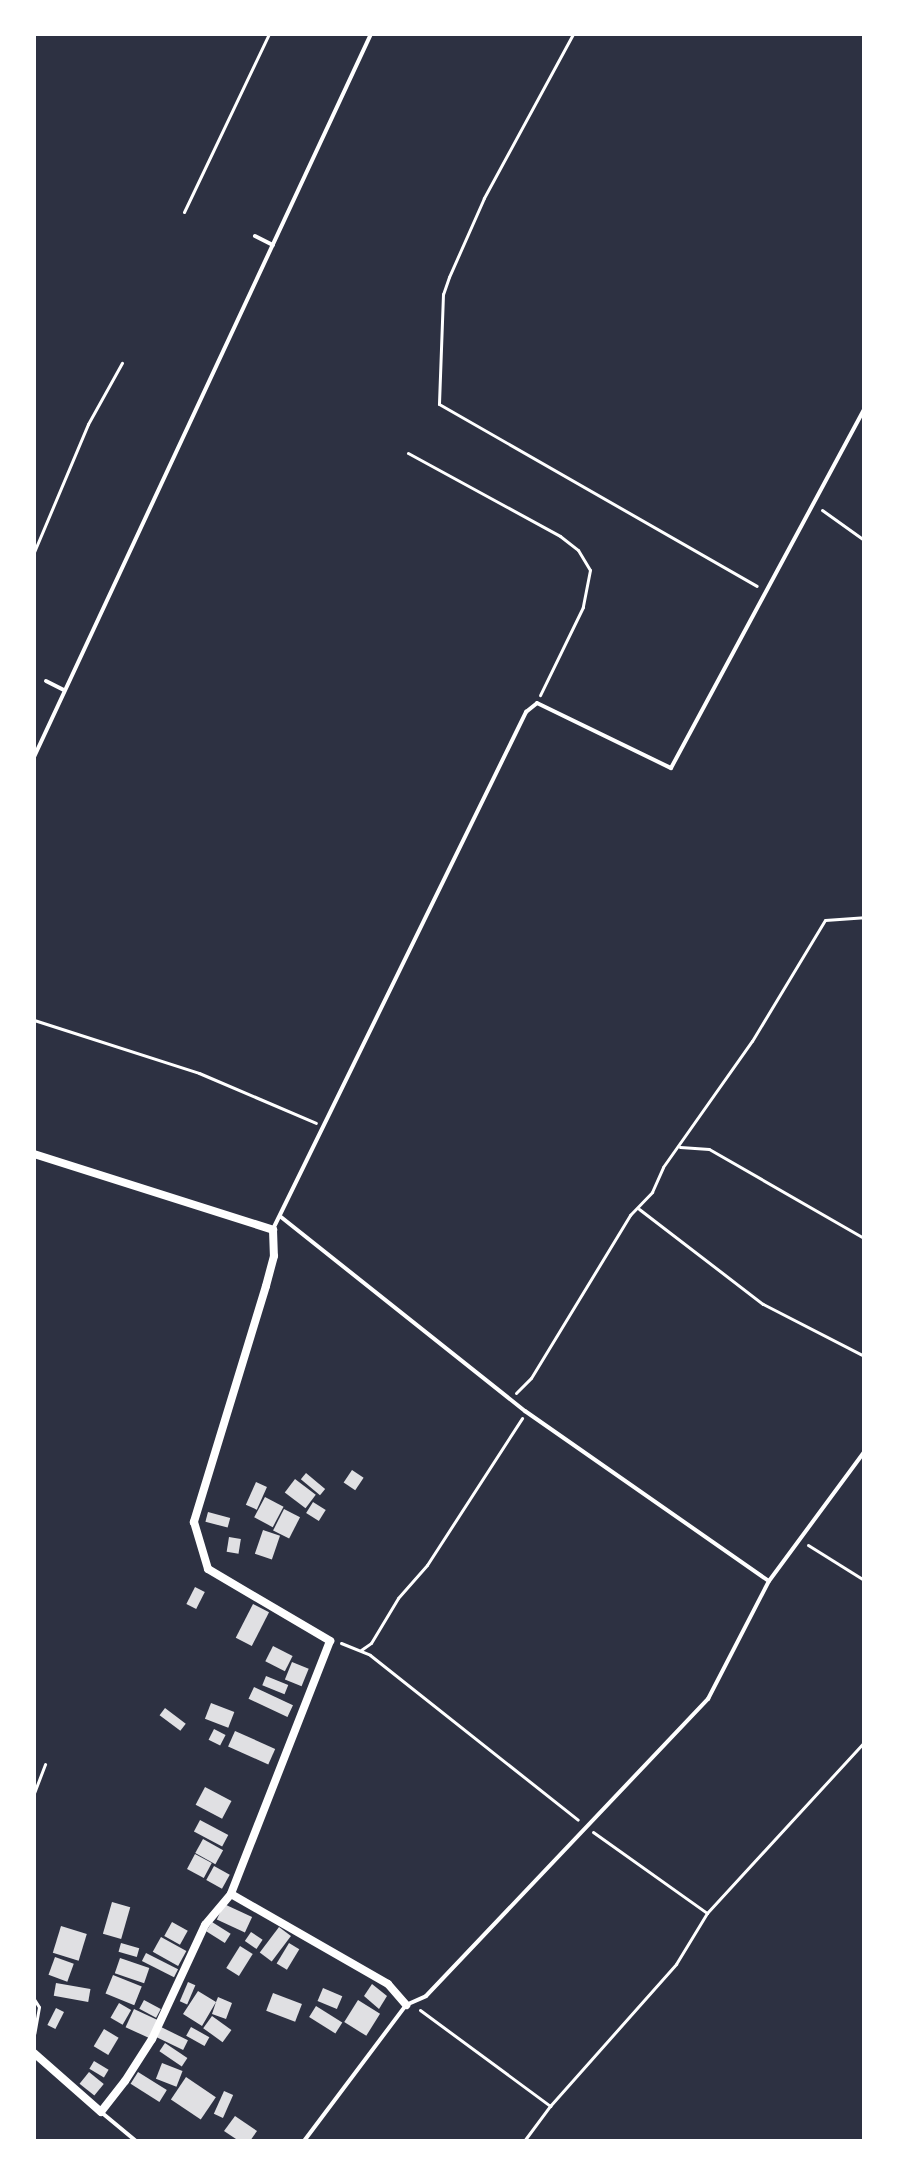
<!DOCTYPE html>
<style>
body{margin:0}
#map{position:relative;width:898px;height:2175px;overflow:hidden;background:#2d3142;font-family:"Fira Sans",sans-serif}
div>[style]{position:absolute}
.building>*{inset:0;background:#e0e0e3;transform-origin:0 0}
.path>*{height:3px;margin:-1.5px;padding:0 1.5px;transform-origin:1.5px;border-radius:1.5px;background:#fff}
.service>*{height:4px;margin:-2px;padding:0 2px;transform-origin:2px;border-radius:2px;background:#fff}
.minor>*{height:8px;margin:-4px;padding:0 4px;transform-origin:4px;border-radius:4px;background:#fff}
span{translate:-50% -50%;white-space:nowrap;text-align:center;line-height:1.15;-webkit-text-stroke:8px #fff;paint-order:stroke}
.frame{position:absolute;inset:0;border:36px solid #fff;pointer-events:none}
</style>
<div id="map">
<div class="building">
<div style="left:352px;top:1470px;width:14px;height:15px;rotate:34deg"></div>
<div style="left:306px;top:1473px;width:25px;height:8px;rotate:40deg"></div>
<div style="left:295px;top:1479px;width:26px;height:17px;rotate:37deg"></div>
<div style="left:256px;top:1482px;width:12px;height:25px;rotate:24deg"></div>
<div style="left:265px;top:1497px;width:21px;height:23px;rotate:28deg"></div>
<div style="left:313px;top:1502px;width:15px;height:13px;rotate:32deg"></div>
<div style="left:284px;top:1509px;width:18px;height:24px;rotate:27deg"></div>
<div style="left:208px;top:1512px;width:23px;height:10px;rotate:15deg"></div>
<div style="left:263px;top:1530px;width:18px;height:25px;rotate:19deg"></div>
<div style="left:229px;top:1537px;width:12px;height:15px;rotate:9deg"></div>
<div style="left:195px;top:1587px;width:11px;height:19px;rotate:27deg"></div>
<div style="left:253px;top:1604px;width:18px;height:38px;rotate:27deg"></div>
<div style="left:273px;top:1646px;width:22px;height:17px;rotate:27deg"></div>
<div style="left:292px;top:1662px;width:18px;height:19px;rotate:22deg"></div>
<div style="left:266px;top:1676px;width:24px;height:10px;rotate:22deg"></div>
<div style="left:254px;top:1687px;width:43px;height:13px;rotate:25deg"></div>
<div style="left:211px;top:1703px;width:25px;height:17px;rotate:21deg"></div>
<div style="left:165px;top:1708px;width:26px;height:9px;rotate:37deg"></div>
<div style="left:214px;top:1729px;width:13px;height:12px;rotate:27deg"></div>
<div style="left:235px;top:1731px;width:44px;height:17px;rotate:24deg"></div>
<div style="left:205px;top:1787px;width:30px;height:20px;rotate:28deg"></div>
<div style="left:200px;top:1820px;width:32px;height:13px;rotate:28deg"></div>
<div style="left:203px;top:1839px;width:23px;height:16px;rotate:29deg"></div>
<div style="left:195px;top:1854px;width:19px;height:17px;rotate:28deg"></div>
<div style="left:214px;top:1866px;width:18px;height:16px;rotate:29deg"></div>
<div style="left:112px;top:1902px;width:19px;height:33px;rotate:16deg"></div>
<div style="left:224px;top:1904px;width:31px;height:17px;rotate:25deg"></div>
<div style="left:172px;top:1922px;width:18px;height:16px;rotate:29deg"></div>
<div style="left:212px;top:1922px;width:22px;height:11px;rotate:32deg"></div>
<div style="left:61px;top:1926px;width:27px;height:28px;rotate:17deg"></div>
<div style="left:279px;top:1927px;width:15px;height:32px;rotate:37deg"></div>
<div style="left:251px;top:1932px;width:14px;height:11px;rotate:34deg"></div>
<div style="left:161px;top:1937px;width:29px;height:17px;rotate:29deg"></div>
<div style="left:121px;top:1943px;width:19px;height:9px;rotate:16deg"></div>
<div style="left:289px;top:1943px;width:12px;height:24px;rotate:31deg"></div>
<div style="left:240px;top:1946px;width:15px;height:26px;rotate:32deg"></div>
<div style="left:146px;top:1953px;width:36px;height:9px;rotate:27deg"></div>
<div style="left:55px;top:1957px;width:20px;height:19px;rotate:20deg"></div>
<div style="left:120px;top:1958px;width:31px;height:16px;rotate:19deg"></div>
<div style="left:113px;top:1975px;width:31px;height:20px;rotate:22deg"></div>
<div style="left:188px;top:1982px;width:8px;height:21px;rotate:23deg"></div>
<div style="left:56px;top:1983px;width:35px;height:13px;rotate:10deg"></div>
<div style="clip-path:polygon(372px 1984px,387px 1996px,379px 2009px,364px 1996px)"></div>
<div style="left:323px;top:1988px;width:21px;height:14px;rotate:23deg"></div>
<div style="clip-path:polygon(198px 1991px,216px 2002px,218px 1997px,232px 2003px,226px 2019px,212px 2014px,216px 2002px,202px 2026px,183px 2014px)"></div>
<div style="left:273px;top:1993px;width:31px;height:19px;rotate:21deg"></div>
<div style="left:144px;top:2000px;width:19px;height:10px;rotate:28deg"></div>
<div style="left:358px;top:2000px;width:26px;height:26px;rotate:32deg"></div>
<div style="left:119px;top:2003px;width:14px;height:17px;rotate:30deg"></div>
<div style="left:316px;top:2006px;width:31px;height:13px;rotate:32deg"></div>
<div style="left:56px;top:2008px;width:9px;height:19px;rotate:27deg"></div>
<div style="left:134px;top:2009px;width:26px;height:20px;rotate:25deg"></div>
<div style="left:212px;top:2016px;width:24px;height:15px;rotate:36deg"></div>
<div style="left:161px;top:2027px;width:30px;height:11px;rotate:26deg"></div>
<div style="left:191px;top:2027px;width:21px;height:10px;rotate:29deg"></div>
<div style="left:104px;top:2029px;width:17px;height:20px;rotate:31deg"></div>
<div style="left:165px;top:2043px;width:27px;height:10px;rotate:34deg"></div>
<div style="left:94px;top:2061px;width:17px;height:9px;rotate:31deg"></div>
<div style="left:162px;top:2063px;width:22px;height:17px;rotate:21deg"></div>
<div style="left:89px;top:2072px;width:19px;height:15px;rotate:39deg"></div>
<div style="left:138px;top:2072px;width:34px;height:14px;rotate:32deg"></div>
<div style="left:186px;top:2077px;width:36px;height:27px;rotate:34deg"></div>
<div style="left:224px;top:2091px;width:10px;height:25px;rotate:24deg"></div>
<div style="clip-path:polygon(235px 2116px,257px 2131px,250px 2141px,239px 2141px,224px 2131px)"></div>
</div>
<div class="path">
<div style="left:573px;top:34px;width:187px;rotate:118.5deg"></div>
<div style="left:484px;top:198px;width:86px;rotate:113.9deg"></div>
<div style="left:449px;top:277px;width:18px;rotate:109deg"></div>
<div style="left:443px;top:294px;width:110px;rotate:92.1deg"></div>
<div style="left:439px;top:404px;width:366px;rotate:29.8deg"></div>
<div style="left:184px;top:212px;width:197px;rotate:-64.5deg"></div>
<div style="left:408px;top:453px;width:173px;rotate:28.6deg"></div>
<div style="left:560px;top:536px;width:23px;rotate:38deg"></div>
<div style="left:578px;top:550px;width:23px;rotate:59deg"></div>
<div style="left:590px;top:570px;width:38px;rotate:101deg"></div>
<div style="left:583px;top:607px;width:98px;rotate:116deg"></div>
<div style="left:822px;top:510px;width:52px;rotate:35.5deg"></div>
<div style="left:34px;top:552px;width:139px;rotate:-67.1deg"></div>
<div style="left:88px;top:424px;width:70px;rotate:-60.9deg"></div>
<div style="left:34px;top:1020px;width:173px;rotate:17.8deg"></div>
<div style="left:199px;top:1073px;width:127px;rotate:23.1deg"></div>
<div style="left:680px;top:1147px;width:29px;rotate:4deg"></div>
<div style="left:709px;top:1149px;width:179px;rotate:29.9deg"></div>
<div style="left:639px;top:1209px;width:156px;rotate:37.5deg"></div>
<div style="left:763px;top:1304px;width:114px;rotate:27.2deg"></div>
<div style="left:516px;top:1393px;width:21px;rotate:-45deg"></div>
<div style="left:531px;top:1378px;width:191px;rotate:-58.7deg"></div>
<div style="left:630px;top:1215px;width:32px;rotate:-46deg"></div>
<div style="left:652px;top:1192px;width:27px;rotate:-66deg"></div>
<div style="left:663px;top:1167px;width:154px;rotate:-54.8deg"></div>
<div style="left:752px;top:1041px;width:141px;rotate:-58.9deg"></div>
<div style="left:825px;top:920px;width:39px;rotate:-4deg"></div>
<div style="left:808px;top:1545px;width:66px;rotate:32deg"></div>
<div style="left:341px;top:1643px;width:31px;rotate:22deg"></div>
<div style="left:370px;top:1655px;width:265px;rotate:38.4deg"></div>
<div style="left:361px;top:1650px;width:12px;rotate:-35deg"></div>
<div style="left:371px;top:1643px;width:52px;rotate:-59deg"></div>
<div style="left:398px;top:1598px;width:44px;rotate:-48.7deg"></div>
<div style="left:427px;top:1565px;width:175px;rotate:-57.1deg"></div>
<div style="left:34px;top:1793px;width:31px;rotate:-69deg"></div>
<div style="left:593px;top:1832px;width:140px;rotate:35.4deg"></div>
<div style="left:34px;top:1999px;width:9px;rotate:58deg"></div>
<div style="left:39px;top:2007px;width:27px;rotate:100deg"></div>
<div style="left:420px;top:2010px;width:162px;rotate:36.4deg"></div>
<div style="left:550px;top:2106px;width:190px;rotate:-48.4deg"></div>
<div style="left:676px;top:1964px;width:60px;rotate:-58.7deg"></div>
<div style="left:707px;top:1913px;width:232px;rotate:-47.4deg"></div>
<div style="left:524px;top:2141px;width:44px;rotate:-53.4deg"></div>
</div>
<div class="service">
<div style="left:255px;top:236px;width:20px;rotate:27deg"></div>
<div style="left:46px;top:681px;width:20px;rotate:27deg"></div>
<div style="left:34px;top:757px;width:798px;rotate:-65.01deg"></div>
<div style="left:281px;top:1217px;width:312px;rotate:38.5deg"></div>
<div style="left:525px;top:1411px;width:297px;rotate:34.9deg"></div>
<div style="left:273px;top:1229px;width:576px;rotate:-63.92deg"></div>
<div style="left:526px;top:712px;width:14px;rotate:-39deg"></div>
<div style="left:537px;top:703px;width:149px;rotate:25.9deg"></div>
<div style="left:671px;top:768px;width:408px;rotate:-61.7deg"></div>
<div style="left:101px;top:2112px;width:45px;rotate:39.6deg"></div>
<div style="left:304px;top:2141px;width:170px;rotate:-53.1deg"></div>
<div style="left:406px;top:2005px;width:22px;rotate:-24deg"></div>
<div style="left:426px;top:1996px;width:410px;rotate:-46.5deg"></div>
<div style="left:708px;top:1699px;width:133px;rotate:-62.7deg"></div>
<div style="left:769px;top:1581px;width:160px;rotate:-53.6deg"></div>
</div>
<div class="minor">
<div style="left:34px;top:1154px;width:251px;rotate:17.6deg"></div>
<div style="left:273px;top:1230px;width:26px;rotate:88deg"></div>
<div style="left:274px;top:1256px;width:31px;rotate:105deg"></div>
<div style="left:266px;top:1286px;width:247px;rotate:107deg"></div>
<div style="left:194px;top:1522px;width:49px;rotate:73.4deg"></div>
<div style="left:208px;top:1569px;width:142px;rotate:30.5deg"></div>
<div style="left:330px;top:1641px;width:272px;rotate:111.4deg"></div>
<div style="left:231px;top:1894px;width:40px;rotate:130deg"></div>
<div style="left:205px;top:1925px;width:126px;rotate:114.9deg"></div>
<div style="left:152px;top:2039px;width:50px;rotate:122.7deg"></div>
<div style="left:125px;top:2081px;width:39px;rotate:128deg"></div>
<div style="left:101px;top:2112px;width:89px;rotate:-138.6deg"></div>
<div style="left:231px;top:1894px;width:181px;rotate:29.8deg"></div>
<div style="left:388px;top:1984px;width:28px;rotate:49deg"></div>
</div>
<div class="frame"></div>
</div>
